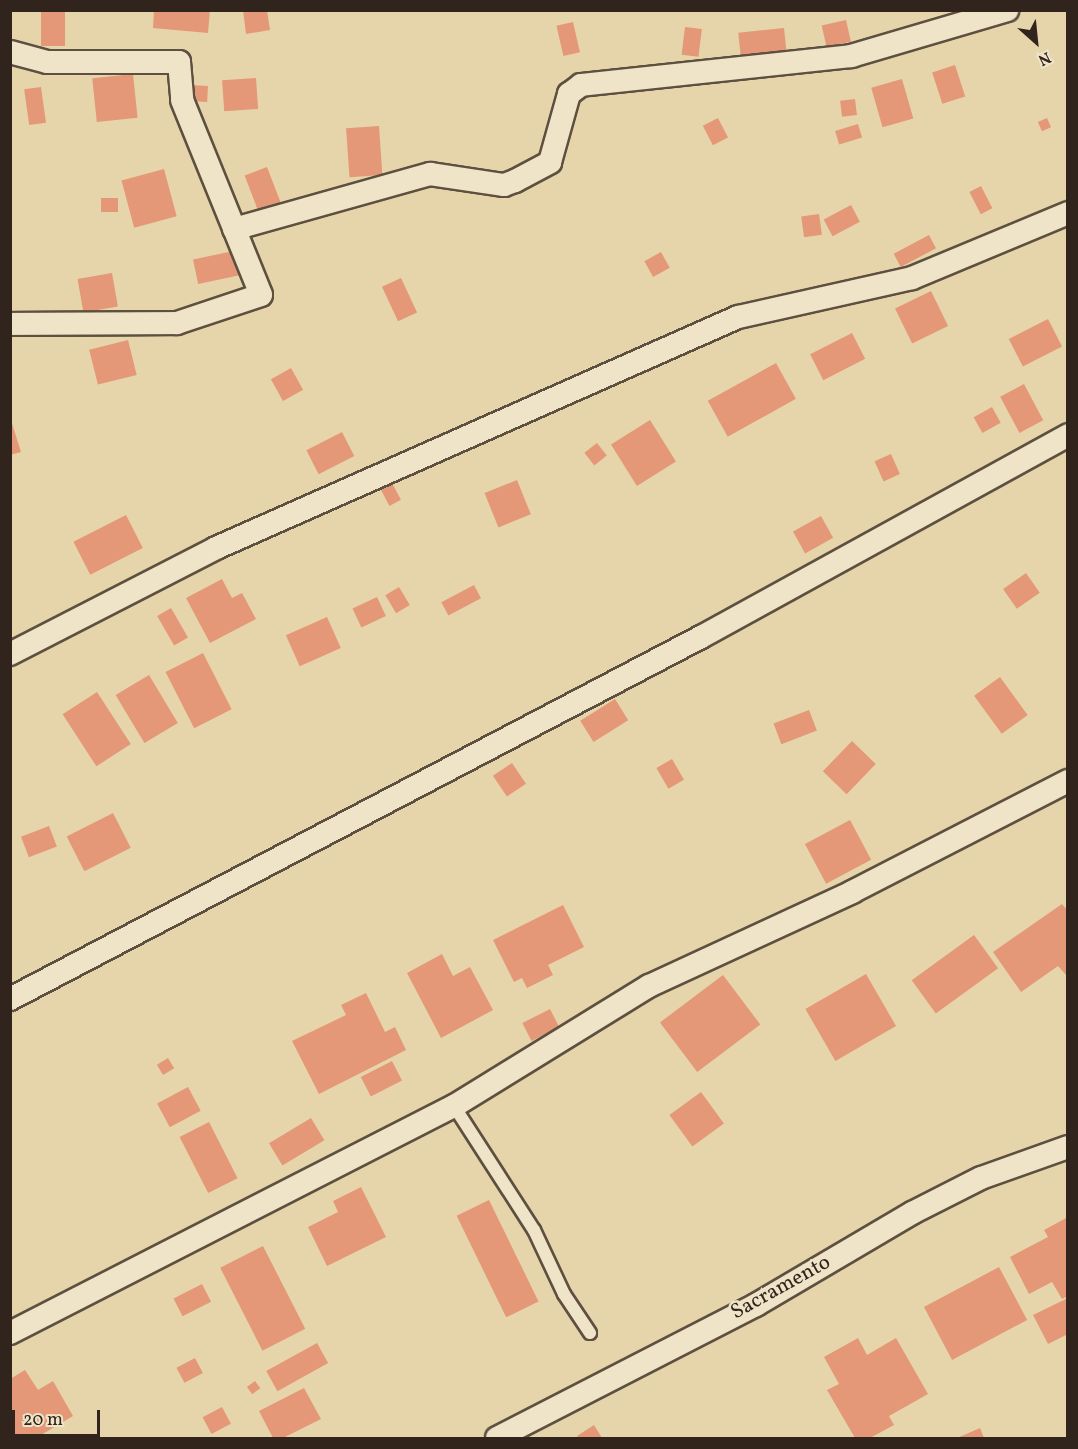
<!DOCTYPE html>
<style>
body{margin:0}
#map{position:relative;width:1078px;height:1449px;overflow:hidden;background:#e6d5aa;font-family:Vollkorn,serif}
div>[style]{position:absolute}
.building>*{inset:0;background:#e49877;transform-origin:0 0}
.roads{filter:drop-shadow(2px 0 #5e5040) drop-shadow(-2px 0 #5e5040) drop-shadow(0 2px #5e5040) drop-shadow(0 -2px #5e5040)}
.lane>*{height:12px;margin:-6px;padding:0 6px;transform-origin:6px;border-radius:6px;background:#efe4c8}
.street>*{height:22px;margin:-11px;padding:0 11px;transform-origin:11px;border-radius:11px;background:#efe4c8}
span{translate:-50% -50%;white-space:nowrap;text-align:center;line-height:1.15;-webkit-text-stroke:5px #efe4c8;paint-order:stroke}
.street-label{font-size:21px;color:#31241d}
.frame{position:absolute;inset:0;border:12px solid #31241d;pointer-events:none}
.north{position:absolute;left:1006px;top:12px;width:60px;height:60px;-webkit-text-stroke:4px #efe4c8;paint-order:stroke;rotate:153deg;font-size:16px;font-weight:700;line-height:24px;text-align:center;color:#31241d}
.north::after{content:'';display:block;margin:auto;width:21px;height:27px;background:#31241d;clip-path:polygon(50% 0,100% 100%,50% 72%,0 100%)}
.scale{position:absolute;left:12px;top:1410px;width:88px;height:27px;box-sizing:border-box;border:3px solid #31241d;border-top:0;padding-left:8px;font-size:18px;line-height:21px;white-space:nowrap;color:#31241d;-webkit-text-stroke:4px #efe4c8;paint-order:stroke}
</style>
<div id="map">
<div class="building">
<div style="left:41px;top:10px;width:24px;height:36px"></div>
<div style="clip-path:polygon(154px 10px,210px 10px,208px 33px,153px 28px)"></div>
<div style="clip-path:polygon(243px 10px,267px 10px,270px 30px,246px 34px)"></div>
<div style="left:846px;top:20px;width:22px;height:25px;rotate:77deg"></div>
<div style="left:573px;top:22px;width:31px;height:17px;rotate:77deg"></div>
<div style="left:685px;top:27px;width:17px;height:28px;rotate:7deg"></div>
<div style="left:784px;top:28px;width:28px;height:46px;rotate:84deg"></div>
<div style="left:955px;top:65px;width:33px;height:24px;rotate:72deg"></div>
<div style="left:133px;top:74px;width:44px;height:41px;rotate:84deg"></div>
<div style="left:256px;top:78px;width:31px;height:34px;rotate:86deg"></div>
<div style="left:902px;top:79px;width:41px;height:32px;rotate:74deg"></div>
<div style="left:190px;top:85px;width:18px;height:16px;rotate:3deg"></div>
<div style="left:41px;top:87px;width:36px;height:17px;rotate:82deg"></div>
<div style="left:855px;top:99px;width:16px;height:15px;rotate:83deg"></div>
<div style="left:718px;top:118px;width:22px;height:17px;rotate:63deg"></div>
<div style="left:1047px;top:118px;width:10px;height:10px;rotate:66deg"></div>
<div style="left:858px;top:124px;width:14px;height:24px;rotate:73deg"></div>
<div style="left:379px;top:126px;width:49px;height:33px;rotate:86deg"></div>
<div style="left:267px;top:167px;width:40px;height:24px;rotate:69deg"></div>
<div style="left:164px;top:169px;width:49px;height:44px;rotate:75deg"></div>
<div style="left:981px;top:186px;width:25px;height:13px;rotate:63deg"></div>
<div style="left:118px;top:198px;width:14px;height:17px;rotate:90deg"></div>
<div style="left:851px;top:205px;width:19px;height:31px;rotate:62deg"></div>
<div style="left:819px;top:214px;width:21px;height:18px;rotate:82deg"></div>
<div style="left:929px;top:235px;width:15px;height:40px;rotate:62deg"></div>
<div style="left:238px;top:250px;width:25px;height:46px;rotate:78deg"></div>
<div style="left:661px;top:252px;width:18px;height:19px;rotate:61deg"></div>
<div style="left:112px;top:273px;width:34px;height:35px;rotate:80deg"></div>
<div style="left:401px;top:278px;width:38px;height:21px;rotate:65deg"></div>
<div style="left:931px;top:291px;width:39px;height:40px;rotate:64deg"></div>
<div style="left:1048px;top:319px;width:31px;height:44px;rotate:63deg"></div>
<div style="left:852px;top:333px;width:29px;height:47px;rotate:63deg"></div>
<div style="left:128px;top:340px;width:36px;height:40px;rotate:76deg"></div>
<div style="left:776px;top:363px;width:41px;height:78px;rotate:61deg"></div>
<div style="left:291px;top:368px;width:25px;height:23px;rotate:61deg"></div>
<div style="left:1024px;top:384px;width:41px;height:27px;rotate:62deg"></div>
<div style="left:992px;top:407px;width:18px;height:21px;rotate:61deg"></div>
<div style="clip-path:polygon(10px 417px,21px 452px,10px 455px)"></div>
<div style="left:650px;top:420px;width:49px;height:46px;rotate:58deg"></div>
<div style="left:342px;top:432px;width:27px;height:40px;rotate:63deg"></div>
<div style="left:597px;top:443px;width:16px;height:16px;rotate:52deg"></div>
<div style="left:891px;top:454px;width:22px;height:18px;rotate:66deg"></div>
<div style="left:517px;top:480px;width:37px;height:35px;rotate:68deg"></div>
<div style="left:392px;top:483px;width:19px;height:13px;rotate:62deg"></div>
<div style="left:126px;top:515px;width:37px;height:59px;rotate:63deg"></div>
<div style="left:821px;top:516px;width:25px;height:32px;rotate:61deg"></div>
<div style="left:1026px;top:573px;width:24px;height:28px;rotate:55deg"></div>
<div style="clip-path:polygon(222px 579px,232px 598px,242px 593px,256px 619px,210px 643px,186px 598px)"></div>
<div style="left:474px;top:585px;width:15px;height:37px;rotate:62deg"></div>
<div style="left:399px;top:587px;width:21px;height:16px;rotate:59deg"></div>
<div style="left:377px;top:597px;width:21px;height:27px;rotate:65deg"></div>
<div style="left:171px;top:608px;width:34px;height:16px;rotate:60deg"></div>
<div style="left:327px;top:617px;width:34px;height:45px;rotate:66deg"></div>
<div style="left:203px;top:653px;width:63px;height:42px;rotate:63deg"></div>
<div style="left:149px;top:675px;width:56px;height:39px;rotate:59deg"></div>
<div style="left:1000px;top:677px;width:47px;height:32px;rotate:54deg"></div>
<div style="left:97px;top:692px;width:62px;height:41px;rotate:57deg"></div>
<div style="left:615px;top:699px;width:25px;height:41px;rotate:58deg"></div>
<div style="left:809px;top:710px;width:22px;height:38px;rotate:69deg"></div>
<div style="left:852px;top:741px;width:33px;height:42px;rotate:44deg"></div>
<div style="left:672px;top:759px;width:24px;height:18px;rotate:60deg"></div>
<div style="left:512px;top:763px;width:25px;height:23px;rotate:56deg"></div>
<div style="left:113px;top:813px;width:39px;height:52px;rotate:63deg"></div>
<div style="left:850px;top:820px;width:45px;height:51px;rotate:62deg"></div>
<div style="left:49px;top:826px;width:22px;height:30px;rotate:69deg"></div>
<div style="clip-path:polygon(1062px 904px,1068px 911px,1068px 977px,1058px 966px,1021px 992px,993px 952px)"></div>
<div style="clip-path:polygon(563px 905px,584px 947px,548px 965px,553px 975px,527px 988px,522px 978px,514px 982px,493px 940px)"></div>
<div style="left:974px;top:935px;width:41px;height:77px;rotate:54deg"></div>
<div style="clip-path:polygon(442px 954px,453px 976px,470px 967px,493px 1010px,441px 1038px,407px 973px)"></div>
<div style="left:866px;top:974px;width:60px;height:70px;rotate:60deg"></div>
<div style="left:723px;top:975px;width:62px;height:79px;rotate:53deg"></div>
<div style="clip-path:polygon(366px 993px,385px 1032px,395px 1027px,406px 1050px,319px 1094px,292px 1041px,346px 1015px,341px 1005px)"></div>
<div style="left:550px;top:1009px;width:20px;height:31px;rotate:63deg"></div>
<div style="left:168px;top:1058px;width:12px;height:13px;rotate:59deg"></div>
<div style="left:392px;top:1061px;width:22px;height:35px;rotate:63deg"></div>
<div style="left:188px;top:1087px;width:27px;height:35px;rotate:62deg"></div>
<div style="left:701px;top:1092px;width:39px;height:39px;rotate:54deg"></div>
<div style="left:311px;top:1118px;width:26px;height:49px;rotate:59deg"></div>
<div style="left:209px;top:1122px;width:63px;height:33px;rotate:63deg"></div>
<div style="clip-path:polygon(361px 1187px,386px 1237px,327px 1266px,308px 1227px,338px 1212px,333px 1201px)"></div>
<div style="left:489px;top:1200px;width:113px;height:36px;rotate:64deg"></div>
<div style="clip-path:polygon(1068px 1217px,1068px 1296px,1062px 1299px,1052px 1282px,1029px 1294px,1010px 1257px,1048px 1237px,1044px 1230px)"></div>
<div style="left:263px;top:1246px;width:93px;height:48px;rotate:63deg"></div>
<div style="left:999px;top:1267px;width:60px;height:85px;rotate:62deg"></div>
<div style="left:202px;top:1284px;width:20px;height:32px;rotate:63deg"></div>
<div style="clip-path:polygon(1068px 1298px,1068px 1334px,1048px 1344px,1033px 1315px)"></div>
<div style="clip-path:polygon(858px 1338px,867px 1355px,896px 1338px,928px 1394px,889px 1416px,894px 1425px,870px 1438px,855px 1438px,827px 1390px,839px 1384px,824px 1357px)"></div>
<div style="left:317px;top:1343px;width:23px;height:58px;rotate:61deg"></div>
<div style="left:195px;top:1358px;width:17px;height:21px;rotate:62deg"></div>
<div style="clip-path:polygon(25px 1370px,38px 1390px,53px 1381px,73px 1416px,36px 1438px,10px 1438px,10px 1379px)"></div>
<div style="left:255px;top:1381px;width:9px;height:10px;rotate:54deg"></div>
<div style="clip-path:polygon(304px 1388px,321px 1419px,283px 1438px,273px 1438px,259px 1411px)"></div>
<div style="left:222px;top:1407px;width:19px;height:22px;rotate:62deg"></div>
<div style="clip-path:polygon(594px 1425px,602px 1438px,579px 1438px,577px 1436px)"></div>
<div style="clip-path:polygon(980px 1428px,984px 1438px,957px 1438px)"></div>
</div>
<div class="roads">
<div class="lane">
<div style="left:454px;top:1106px;width:148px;rotate:57.2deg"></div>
<div style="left:534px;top:1230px;width:71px;rotate:64.9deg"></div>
<div style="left:564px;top:1294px;width:47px;rotate:56.3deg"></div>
</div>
<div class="street">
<div style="left:10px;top:52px;width:38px;rotate:15deg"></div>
<div style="left:47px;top:62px;width:132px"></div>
<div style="left:179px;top:62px;width:38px;rotate:85deg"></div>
<div style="left:182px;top:100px;width:210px;rotate:67.9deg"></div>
<div style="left:261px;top:295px;width:89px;rotate:161.6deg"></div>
<div style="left:177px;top:323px;width:167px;rotate:179.7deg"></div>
<div style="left:234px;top:229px;width:204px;rotate:-15.7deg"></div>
<div style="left:430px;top:174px;width:75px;rotate:8.5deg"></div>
<div style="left:504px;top:185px;width:12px;rotate:-20deg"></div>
<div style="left:515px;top:181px;width:40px;rotate:-28deg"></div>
<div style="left:550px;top:162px;width:71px;rotate:-74.4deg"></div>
<div style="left:569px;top:94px;width:15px;rotate:-37deg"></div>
<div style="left:581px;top:85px;width:272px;rotate:-6.1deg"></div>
<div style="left:851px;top:56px;width:163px;rotate:-16.4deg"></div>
<div style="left:10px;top:654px;width:232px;rotate:-27.2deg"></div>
<div style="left:216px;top:548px;width:571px;rotate:-23.87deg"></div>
<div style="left:738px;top:317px;width:178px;rotate:-12.6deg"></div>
<div style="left:912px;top:278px;width:169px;rotate:-22.6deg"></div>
<div style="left:10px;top:999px;width:780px;rotate:-27.65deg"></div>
<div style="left:701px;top:637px;width:419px;rotate:-28.8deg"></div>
<div style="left:10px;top:1333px;width:499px;rotate:-27.1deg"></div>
<div style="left:454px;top:1106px;width:229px;rotate:-31.6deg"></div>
<div style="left:649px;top:986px;width:224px;rotate:-24.8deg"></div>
<div style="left:852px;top:892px;width:243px;rotate:-27.2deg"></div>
<div style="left:497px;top:1438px;width:291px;rotate:-27.2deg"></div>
<div style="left:756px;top:1305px;width:181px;rotate:-30.5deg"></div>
<div style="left:912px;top:1213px;width:77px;rotate:-26.9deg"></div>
<div style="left:981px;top:1178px;width:92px;rotate:-19.6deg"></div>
</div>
</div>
<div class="street-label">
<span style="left:781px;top:1288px;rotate:-29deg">Sacramento</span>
</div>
<div class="frame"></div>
<div class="north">N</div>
<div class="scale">20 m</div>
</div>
